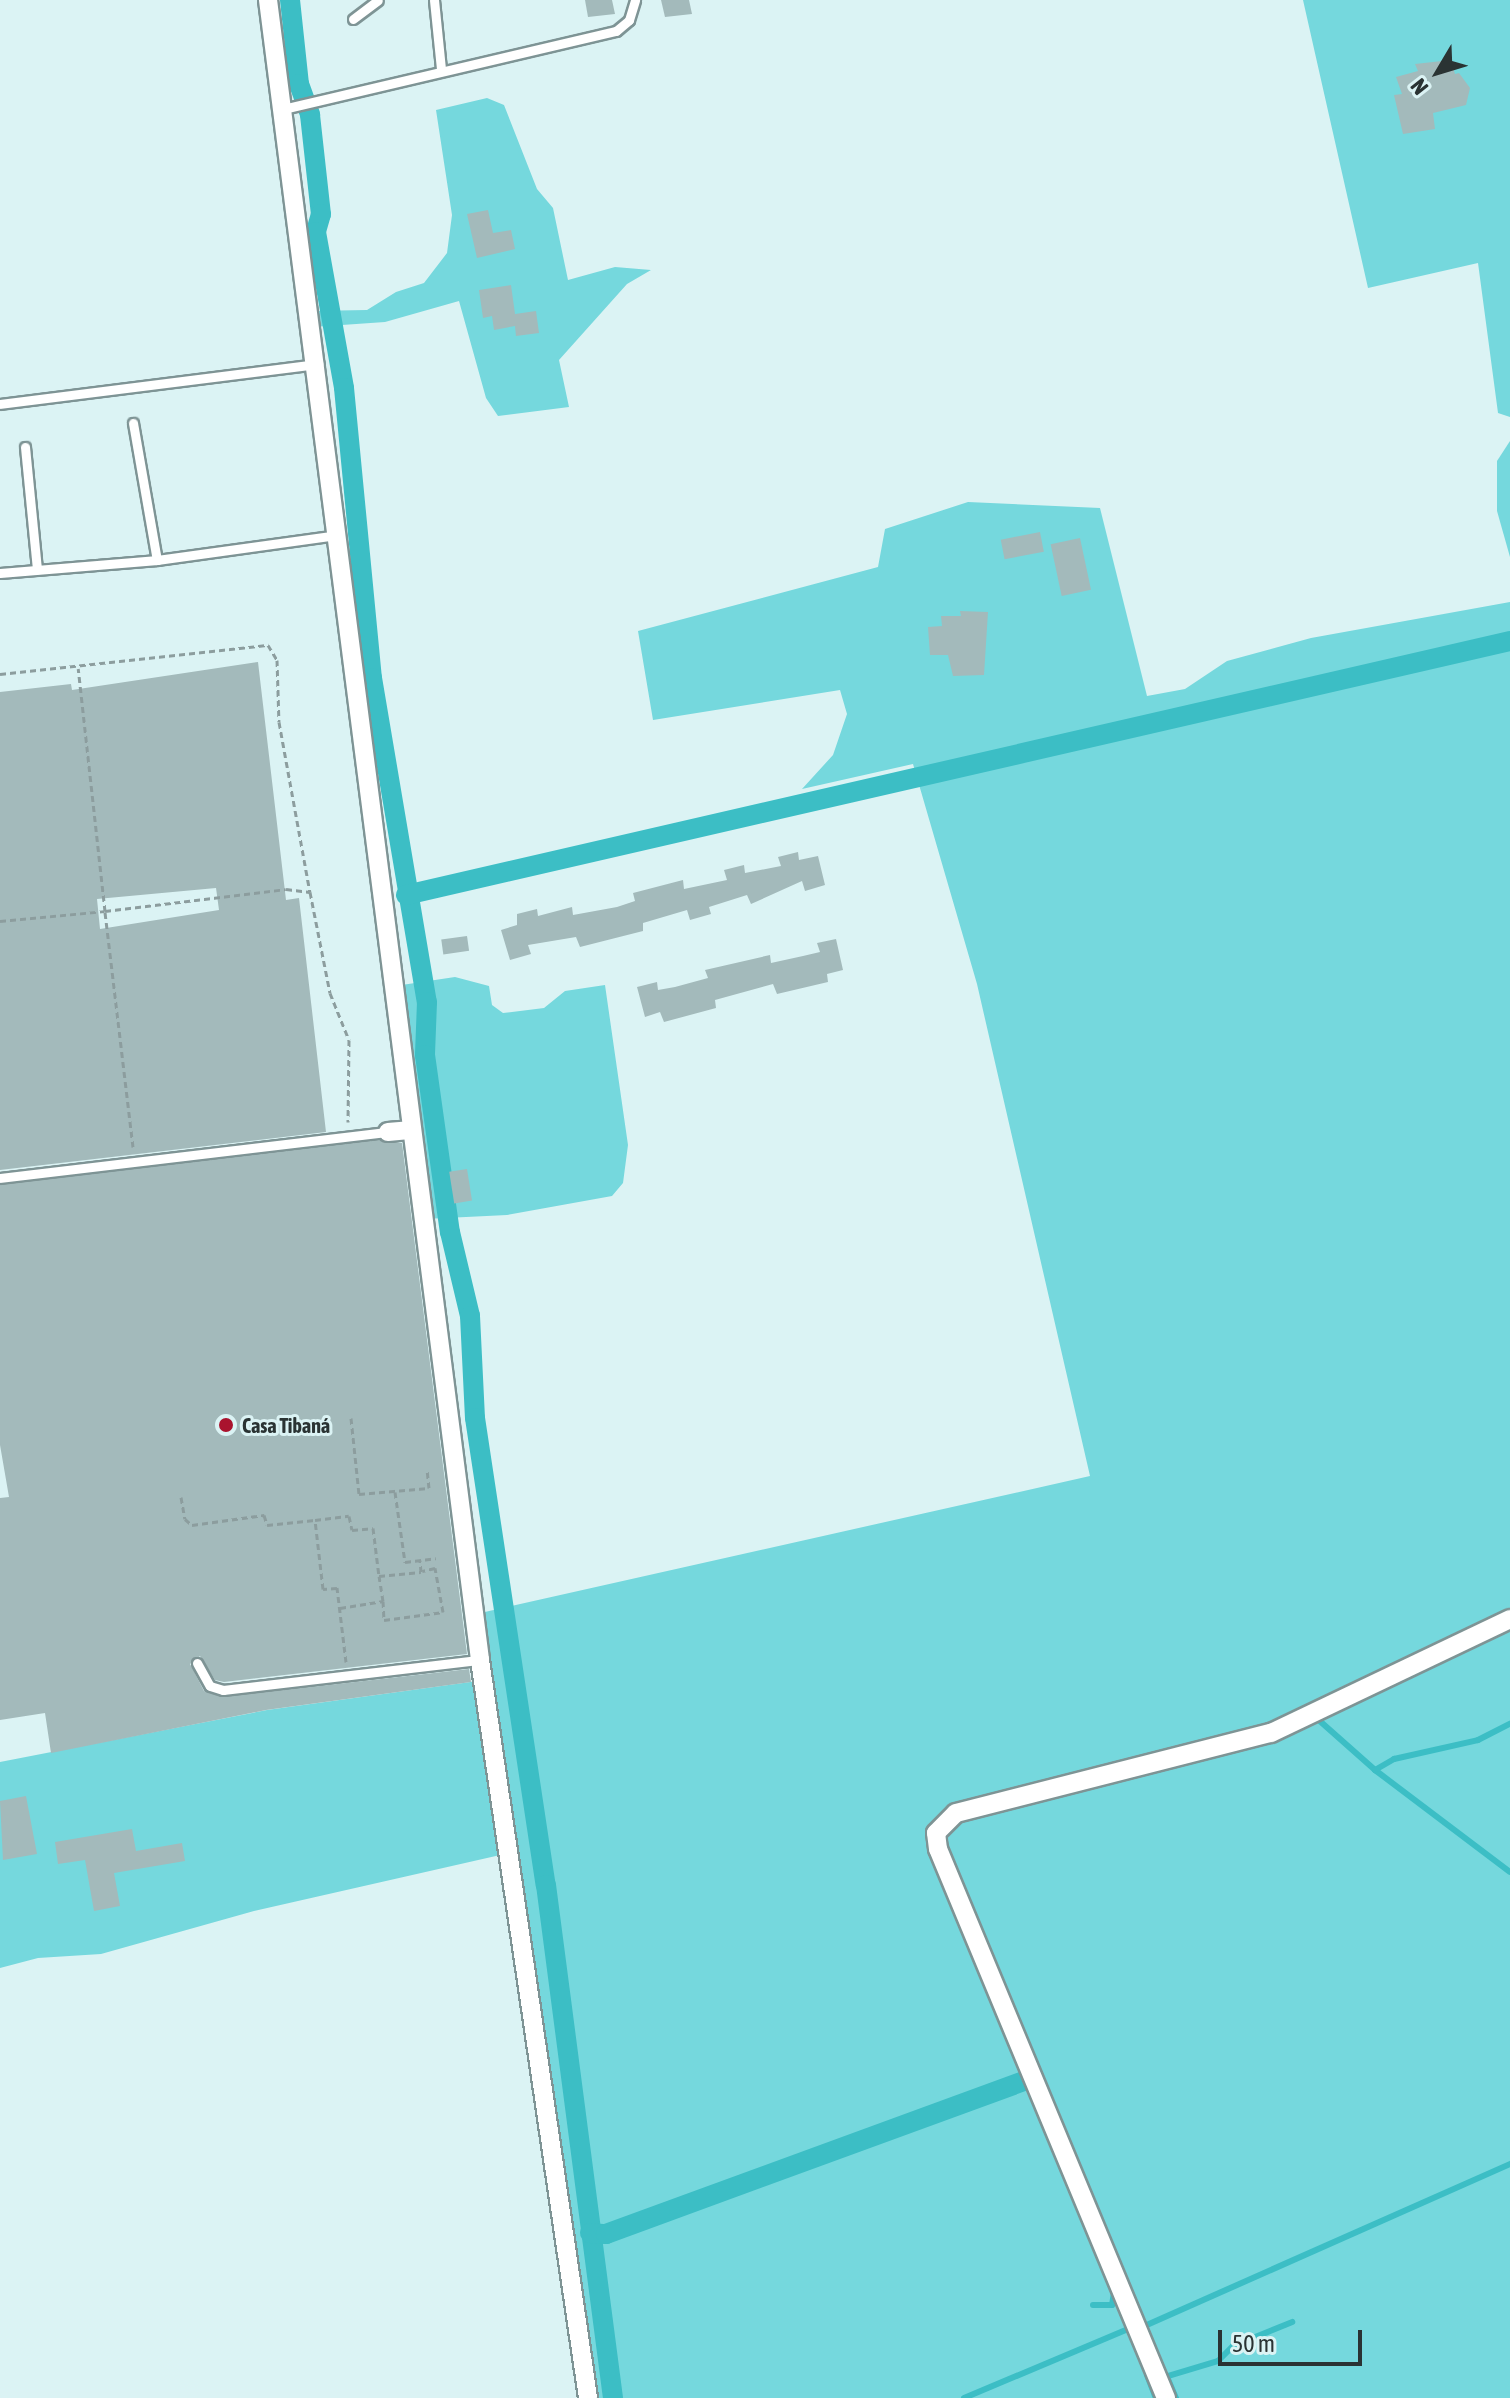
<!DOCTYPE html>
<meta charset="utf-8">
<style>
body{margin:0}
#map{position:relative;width:1510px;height:2398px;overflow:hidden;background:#dbf3f4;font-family:"Asap Condensed",sans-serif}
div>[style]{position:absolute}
.green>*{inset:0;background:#75d8dd}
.stream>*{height:6px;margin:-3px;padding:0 3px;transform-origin:3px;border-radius:3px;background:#3cbec5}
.canal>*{height:20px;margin:-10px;padding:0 10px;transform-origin:10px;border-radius:10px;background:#3cbec5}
.building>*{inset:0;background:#a3babb;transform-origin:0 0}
.path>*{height:3px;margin-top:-1.5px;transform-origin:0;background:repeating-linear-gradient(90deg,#8c9d9e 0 6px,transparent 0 10px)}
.roads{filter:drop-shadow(2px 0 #7e9495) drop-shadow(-2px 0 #7e9495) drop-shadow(0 2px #7e9495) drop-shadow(0 -2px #7e9495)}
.service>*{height:9px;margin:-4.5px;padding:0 4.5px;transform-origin:4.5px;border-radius:4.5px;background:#fff}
.minor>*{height:18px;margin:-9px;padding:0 9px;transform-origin:9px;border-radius:9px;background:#fff}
.dots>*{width:22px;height:22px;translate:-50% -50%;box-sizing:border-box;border:4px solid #dbf3f4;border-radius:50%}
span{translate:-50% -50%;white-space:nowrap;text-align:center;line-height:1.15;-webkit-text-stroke:6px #dbf3f4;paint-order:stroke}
.poi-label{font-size:20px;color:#2a3333;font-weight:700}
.left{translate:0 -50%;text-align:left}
.north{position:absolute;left:1398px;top:32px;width:80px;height:80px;-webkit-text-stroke:6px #dbf3f4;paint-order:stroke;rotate:232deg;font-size:22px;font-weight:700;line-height:32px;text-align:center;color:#2a3333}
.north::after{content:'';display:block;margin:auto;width:28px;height:36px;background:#2a3333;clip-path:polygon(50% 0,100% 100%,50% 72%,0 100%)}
.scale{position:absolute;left:1218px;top:2330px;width:144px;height:36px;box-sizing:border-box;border:4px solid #2a3333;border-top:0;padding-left:10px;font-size:24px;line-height:28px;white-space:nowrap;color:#2a3333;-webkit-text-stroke:6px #dbf3f4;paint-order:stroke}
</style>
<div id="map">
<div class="green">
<div style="clip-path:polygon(1303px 0,1510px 0,1510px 417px,1498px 413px,1478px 263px,1368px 288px)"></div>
<div style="clip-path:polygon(487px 98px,504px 105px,537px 189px,553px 208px,568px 280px,615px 267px,651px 270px,627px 284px,559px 360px,569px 407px,498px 416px,486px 398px,459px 301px,385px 322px,313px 327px,311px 311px,367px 310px,396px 292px,424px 283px,447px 253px,452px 215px,436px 110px)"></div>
<div style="clip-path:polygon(1510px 441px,1510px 557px,1497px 511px,1497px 461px)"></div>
<div style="clip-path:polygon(968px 502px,1100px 508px,1147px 696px,1185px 689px,1227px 661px,1311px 638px,1510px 602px,1510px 2398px,588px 2398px,509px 1853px,254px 1911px,101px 1954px,38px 1958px,0 1968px,0 1762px,267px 1710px,485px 1680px,476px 1614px,1090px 1476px,977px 984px,913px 764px,802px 789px,833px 755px,847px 714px,840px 690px,653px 720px,638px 631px,878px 567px,885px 529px)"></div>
<div style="clip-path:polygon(455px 977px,489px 986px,492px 1005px,503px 1013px,544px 1008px,565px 991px,605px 985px,628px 1145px,623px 1183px,612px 1196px,507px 1215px,425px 1219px,395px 986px)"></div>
</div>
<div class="stream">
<div style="left:1313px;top:1715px;width:83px;rotate:41.6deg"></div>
<div style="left:1375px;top:1770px;width:169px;rotate:37.1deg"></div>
<div style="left:1375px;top:1770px;width:22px;rotate:-30deg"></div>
<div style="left:1394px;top:1759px;width:86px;rotate:-12.7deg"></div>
<div style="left:1478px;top:1740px;width:36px;rotate:-27deg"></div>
<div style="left:1093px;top:2305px;width:19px"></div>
<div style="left:1112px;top:2305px;width:13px;rotate:-81deg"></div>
<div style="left:1140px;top:2328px;width:405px;rotate:-23.9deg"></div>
<div style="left:1147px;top:2375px;width:25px;rotate:69deg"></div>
<div style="left:1167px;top:2377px;width:23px;rotate:67deg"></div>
<div style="left:1161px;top:2378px;width:59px;rotate:-16.6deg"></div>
<div style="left:1218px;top:2361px;width:21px;rotate:-45deg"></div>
<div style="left:1233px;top:2346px;width:64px;rotate:-22.1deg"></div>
<div style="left:964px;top:2398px;width:178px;rotate:-22.8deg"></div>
<div style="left:1128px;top:2329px;width:7px;rotate:63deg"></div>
</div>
<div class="canal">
<div style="left:290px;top:0;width:84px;rotate:83.9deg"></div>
<div style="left:299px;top:84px;width:33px;rotate:70deg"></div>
<div style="left:310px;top:115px;width:100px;rotate:83.7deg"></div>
<div style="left:321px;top:214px;width:19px;rotate:106deg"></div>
<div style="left:316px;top:232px;width:158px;rotate:79.8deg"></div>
<div style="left:344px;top:388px;width:291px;rotate:84.5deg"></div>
<div style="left:372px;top:678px;width:329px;rotate:80.4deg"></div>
<div style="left:427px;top:1002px;width:53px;rotate:92.2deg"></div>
<div style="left:425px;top:1055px;width:179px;rotate:82deg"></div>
<div style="left:450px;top:1232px;width:86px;rotate:76.6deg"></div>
<div style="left:470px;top:1316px;width:102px;rotate:87.2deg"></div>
<div style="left:475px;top:1418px;width:472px;rotate:81.4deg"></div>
<div style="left:546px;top:1885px;width:517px;rotate:82.56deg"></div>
<div style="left:406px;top:895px;width:1133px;rotate:-12.96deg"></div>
<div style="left:590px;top:2233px;width:16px;rotate:4deg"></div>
<div style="left:606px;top:2234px;width:446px;rotate:-20.1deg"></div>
</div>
<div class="building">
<div style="clip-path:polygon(585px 0,612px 0,615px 14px,588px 17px)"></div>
<div style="clip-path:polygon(661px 0,689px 0,692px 14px,665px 17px)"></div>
<div style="clip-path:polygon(1451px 60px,1455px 74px,1459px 73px,1470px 88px,1466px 105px,1433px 113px,1435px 129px,1403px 134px,1394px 95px,1402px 94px,1396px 77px,1418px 71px,1415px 64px)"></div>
<div style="clip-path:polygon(488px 210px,493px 233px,511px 230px,515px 249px,477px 258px,467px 214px)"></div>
<div style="clip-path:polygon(511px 285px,515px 314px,536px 311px,539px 333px,516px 336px,515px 326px,494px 330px,492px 316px,483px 318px,479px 290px)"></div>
<div style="left:1040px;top:532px;width:20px;height:40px;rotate:79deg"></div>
<div style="left:1080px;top:538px;width:53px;height:30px;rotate:78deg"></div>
<div style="clip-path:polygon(960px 611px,988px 612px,984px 675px,953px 676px,948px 655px,930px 655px,928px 627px,942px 626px,941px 616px,961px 616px)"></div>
<div style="clip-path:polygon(evenodd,258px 662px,286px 900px,299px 898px,326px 1132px,0 1170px,0 692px,71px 684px,72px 690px,258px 662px,216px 888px,219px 910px,100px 929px,97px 899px,216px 888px)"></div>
<div style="clip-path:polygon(798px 852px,799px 860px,818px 856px,825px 885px,805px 891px,802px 881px,751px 904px,747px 895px,709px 907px,711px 914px,690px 920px,687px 910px,643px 923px,643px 931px,580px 947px,576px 937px,528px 945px,531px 954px,510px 960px,501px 930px,517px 925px,517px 914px,537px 909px,538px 916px,572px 907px,573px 915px,617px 907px,635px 901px,633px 893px,683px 880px,684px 889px,727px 880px,724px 870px,744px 865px,745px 873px,781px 866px,778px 857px)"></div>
<div style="left:467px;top:936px;width:15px;height:26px;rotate:82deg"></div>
<div style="clip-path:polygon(836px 939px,843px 970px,827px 974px,828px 982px,777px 994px,773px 984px,715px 1000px,716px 1008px,664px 1022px,660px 1012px,645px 1017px,637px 987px,657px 982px,658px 990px,675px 987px,708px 978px,705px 970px,770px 955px,771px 963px,803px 956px,820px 952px,817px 943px)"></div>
<div style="clip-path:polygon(380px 1140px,402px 1143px,467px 1654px,224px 1682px,215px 1680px,200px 1656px,190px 1664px,204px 1691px,223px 1697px,469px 1669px,471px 1682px,266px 1710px,51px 1753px,45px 1713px,0 1720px,0 1498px,9px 1497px,0 1445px,0 1185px)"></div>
<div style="left:467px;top:1169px;width:32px;height:18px;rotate:81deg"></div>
<div style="clip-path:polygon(26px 1796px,37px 1854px,3px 1860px,0 1801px)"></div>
<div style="clip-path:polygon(132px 1829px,136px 1851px,182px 1843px,185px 1861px,114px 1873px,120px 1906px,94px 1911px,85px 1860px,58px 1864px,55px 1842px)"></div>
</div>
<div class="path">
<div style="left:0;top:674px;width:270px;rotate:-6.2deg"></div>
<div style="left:268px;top:645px;width:17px;rotate:59deg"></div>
<div style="left:277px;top:660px;width:62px;rotate:88.2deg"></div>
<div style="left:279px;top:722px;width:173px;rotate:79.7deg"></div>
<div style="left:0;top:921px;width:105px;rotate:-5.4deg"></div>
<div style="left:105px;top:911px;width:244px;rotate:-96.3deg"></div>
<div style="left:133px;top:1147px;width:238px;rotate:-96.8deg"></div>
<div style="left:105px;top:911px;width:182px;rotate:-6.9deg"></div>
<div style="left:286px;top:889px;width:24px;rotate:7deg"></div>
<div style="left:310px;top:892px;width:103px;rotate:78.8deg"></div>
<div style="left:330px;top:993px;width:51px;rotate:68deg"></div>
<div style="left:349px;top:1040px;width:82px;rotate:90.7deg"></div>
<div style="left:351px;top:1418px;width:76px;rotate:84deg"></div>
<div style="left:359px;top:1494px;width:70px;rotate:-4.9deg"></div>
<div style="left:429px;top:1488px;width:19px;rotate:-96deg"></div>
<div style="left:395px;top:1492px;width:71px;rotate:81.9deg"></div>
<div style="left:405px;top:1562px;width:31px;rotate:-7deg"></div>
<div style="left:181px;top:1497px;width:22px;rotate:80deg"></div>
<div style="left:185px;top:1519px;width:9px;rotate:41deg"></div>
<div style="left:192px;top:1525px;width:73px;rotate:-7.9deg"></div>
<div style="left:264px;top:1515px;width:10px;rotate:73deg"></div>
<div style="left:267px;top:1525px;width:48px;rotate:-5.9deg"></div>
<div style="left:383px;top:1601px;width:19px;rotate:87deg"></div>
<div style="left:384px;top:1620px;width:60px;rotate:-7.7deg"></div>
<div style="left:443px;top:1612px;width:45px;rotate:-100.3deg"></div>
<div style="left:435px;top:1568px;width:13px;rotate:167deg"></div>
<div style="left:340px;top:1608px;width:44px;rotate:-9.2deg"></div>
<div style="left:383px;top:1601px;width:25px;rotate:-99deg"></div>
<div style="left:346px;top:1662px;width:75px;rotate:-96.9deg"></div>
<div style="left:337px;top:1588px;width:14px;rotate:176deg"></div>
<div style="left:323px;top:1589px;width:69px;rotate:-96.6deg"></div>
<div style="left:315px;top:1520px;width:34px;rotate:-7deg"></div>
<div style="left:349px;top:1516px;width:14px;rotate:78deg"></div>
<div style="left:352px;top:1530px;width:21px;rotate:-5deg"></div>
<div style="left:373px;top:1528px;width:48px;rotate:82.9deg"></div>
<div style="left:379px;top:1576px;width:42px;rotate:-5.4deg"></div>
<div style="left:421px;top:1572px;width:12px;rotate:-95deg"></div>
</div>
<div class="roads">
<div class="service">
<div style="left:434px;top:0;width:69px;rotate:84.2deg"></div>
<div style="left:353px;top:19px;width:31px;rotate:-37deg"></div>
<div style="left:283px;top:109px;width:342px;rotate:-13.2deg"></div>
<div style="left:616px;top:31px;width:17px;rotate:-40deg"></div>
<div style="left:629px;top:20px;width:21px;rotate:-73deg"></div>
<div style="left:0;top:404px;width:321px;rotate:-7.2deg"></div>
<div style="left:133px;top:423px;width:139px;rotate:80.1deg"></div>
<div style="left:25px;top:447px;width:123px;rotate:84.4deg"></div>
<div style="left:0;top:573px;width:158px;rotate:-4.7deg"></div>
<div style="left:157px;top:560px;width:183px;rotate:-7.9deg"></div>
<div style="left:0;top:1178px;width:391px;rotate:-6.8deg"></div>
<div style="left:197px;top:1663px;width:26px;rotate:61deg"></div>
<div style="left:210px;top:1686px;width:14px;rotate:17deg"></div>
<div style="left:223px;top:1690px;width:259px;rotate:-6.7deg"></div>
</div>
<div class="minor">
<div style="left:268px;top:0;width:1673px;rotate:82.72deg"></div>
<div style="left:480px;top:1660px;width:746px;rotate:81.67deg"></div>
<div style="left:388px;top:1132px;width:24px;rotate:-5deg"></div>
<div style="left:1166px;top:2398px;width:594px;rotate:-112.55deg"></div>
<div style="left:938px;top:1849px;width:16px;rotate:-97deg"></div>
<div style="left:936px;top:1833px;width:28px;rotate:-45deg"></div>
<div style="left:956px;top:1813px;width:325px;rotate:-14.3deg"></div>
<div style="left:1271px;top:1733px;width:265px;rotate:-25.5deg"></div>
</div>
</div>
<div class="dots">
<div style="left:226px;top:1425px;background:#aa132e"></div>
</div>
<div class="poi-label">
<span class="left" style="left:242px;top:1425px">Casa Tibaná</span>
</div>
<div class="north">N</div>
<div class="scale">50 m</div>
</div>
